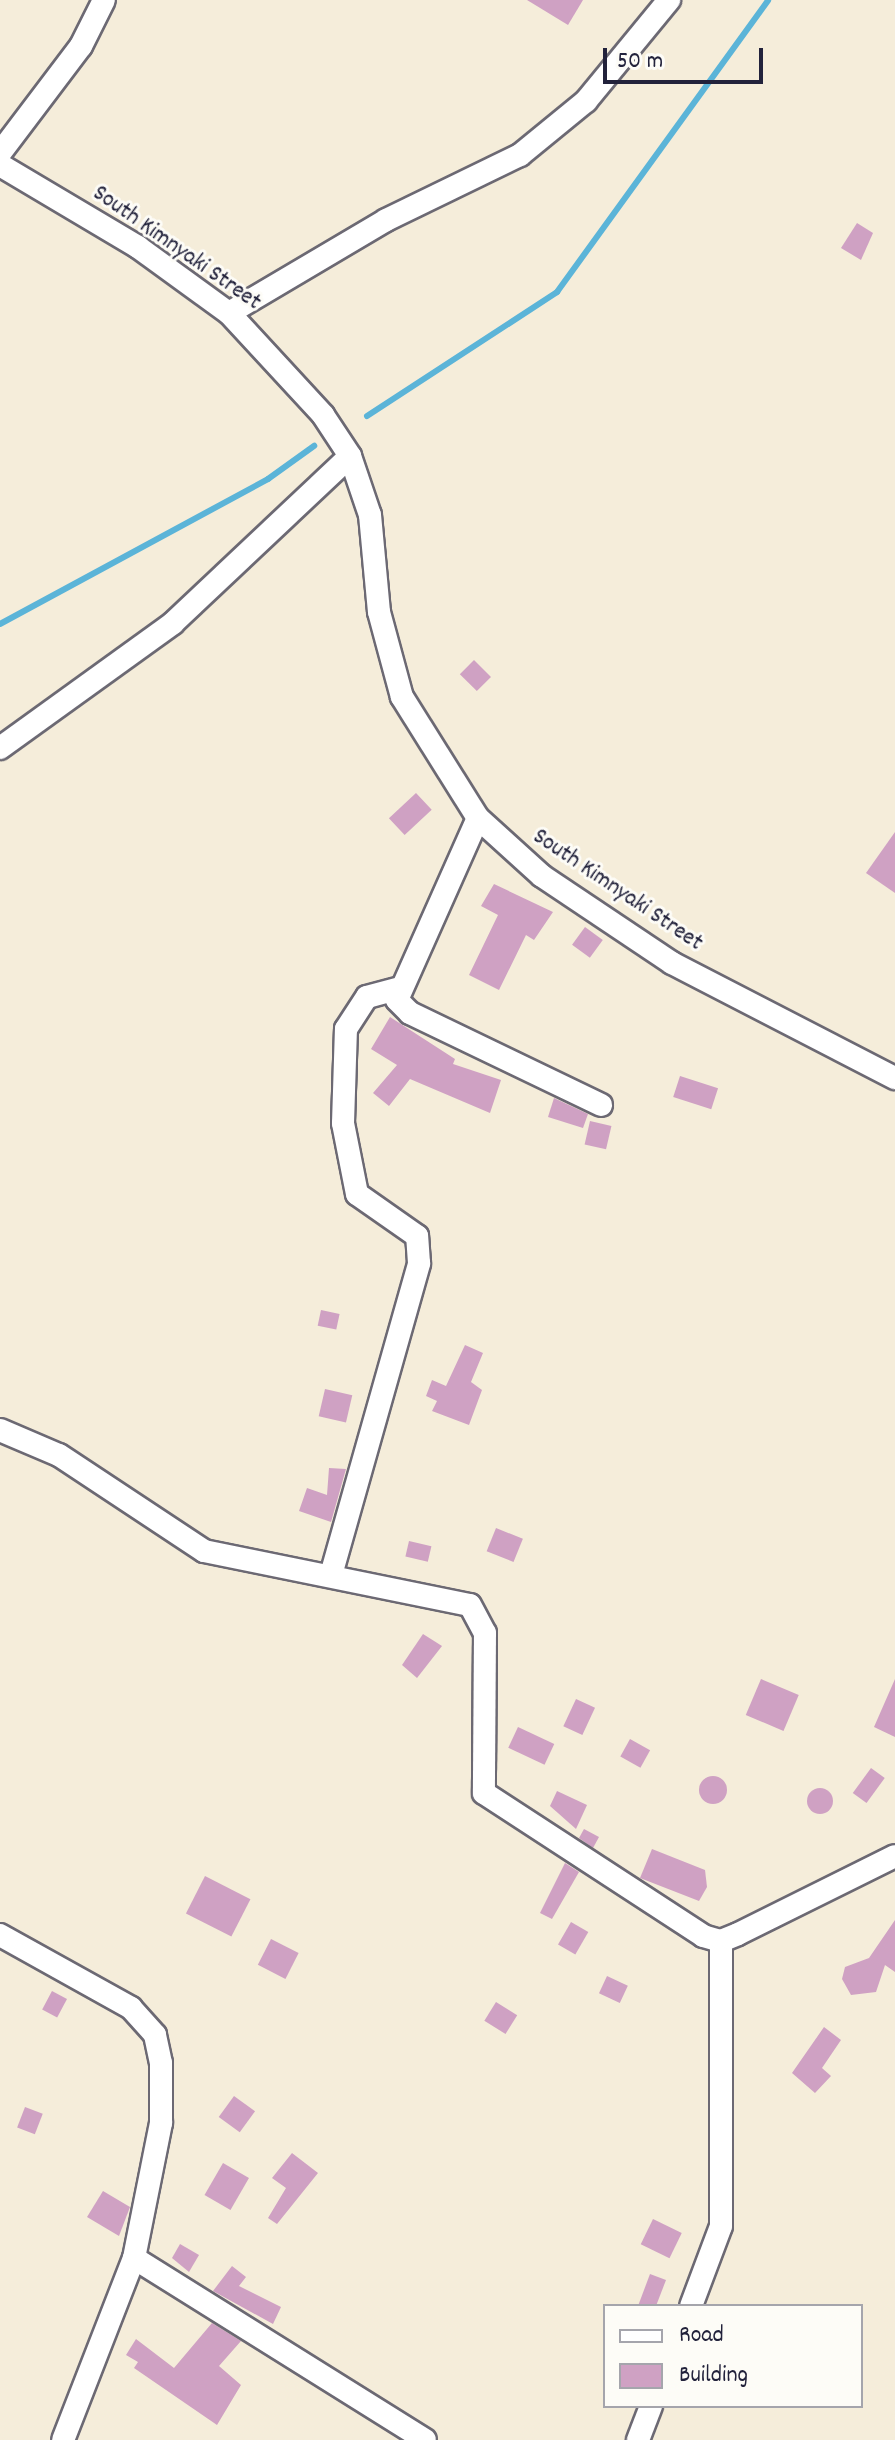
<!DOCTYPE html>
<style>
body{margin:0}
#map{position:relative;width:895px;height:2440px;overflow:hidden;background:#f5edda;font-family:Dekko,sans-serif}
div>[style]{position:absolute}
.stream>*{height:6px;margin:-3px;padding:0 3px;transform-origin:3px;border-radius:3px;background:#5bb4d8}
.building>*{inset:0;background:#cfa1c3;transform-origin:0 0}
.round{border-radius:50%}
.roads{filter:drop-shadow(2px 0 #6c6973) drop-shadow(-2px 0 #6c6973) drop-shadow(0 2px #6c6973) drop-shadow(0 -2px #6c6973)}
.street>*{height:22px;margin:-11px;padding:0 11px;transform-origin:11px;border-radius:11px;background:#fff}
span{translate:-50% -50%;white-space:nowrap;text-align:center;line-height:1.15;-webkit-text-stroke:6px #fdfcf7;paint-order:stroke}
.street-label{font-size:24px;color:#22223b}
.legend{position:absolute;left:603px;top:2304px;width:260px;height:104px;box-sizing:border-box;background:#fdfcf7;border:2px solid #a5a5ac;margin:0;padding:10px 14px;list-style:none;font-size:24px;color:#22223b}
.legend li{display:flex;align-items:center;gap:16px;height:40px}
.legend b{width:40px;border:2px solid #a5a5ac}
.scale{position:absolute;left:603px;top:48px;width:160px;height:36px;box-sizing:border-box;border:4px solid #22223b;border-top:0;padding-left:10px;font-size:24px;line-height:28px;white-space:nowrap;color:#22223b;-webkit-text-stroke:6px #fdfcf7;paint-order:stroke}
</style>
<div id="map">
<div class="stream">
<div style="left:367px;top:416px;width:227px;rotate:-33.1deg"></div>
<div style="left:557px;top:292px;width:360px;rotate:-54.1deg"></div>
<div style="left:0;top:624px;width:305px;rotate:-28.4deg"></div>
<div style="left:268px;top:479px;width:57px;rotate:-35.7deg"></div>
</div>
<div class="building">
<div style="clip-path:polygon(527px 0,583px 0,568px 25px)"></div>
<div style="clip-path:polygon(857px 223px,873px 233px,861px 260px,841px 248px)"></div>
<div style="left:474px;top:660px;width:24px;height:20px;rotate:45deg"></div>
<div style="left:416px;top:793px;width:23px;height:37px;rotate:47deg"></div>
<div style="clip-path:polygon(895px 832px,895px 893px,866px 873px)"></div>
<div style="clip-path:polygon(494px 884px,553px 912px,534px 940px,526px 935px,499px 990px,469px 975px,498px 915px,481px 906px)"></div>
<div style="left:585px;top:927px;width:22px;height:22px;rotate:36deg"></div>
<div style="clip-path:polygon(390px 1017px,455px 1059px,453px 1064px,501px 1080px,490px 1113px,410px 1079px,389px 1106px,373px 1093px,397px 1065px,371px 1049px)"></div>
<div style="left:680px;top:1076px;width:40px;height:22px;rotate:18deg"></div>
<div style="clip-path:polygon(554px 1098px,588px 1114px,583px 1128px,548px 1117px)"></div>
<div style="left:590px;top:1121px;width:22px;height:24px;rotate:13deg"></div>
<div style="left:321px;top:1310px;width:19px;height:16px;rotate:12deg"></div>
<div style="clip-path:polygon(465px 1345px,483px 1353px,471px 1382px,482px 1390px,469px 1425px,432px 1411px,437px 1401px,426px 1396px,432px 1380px,446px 1386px)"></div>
<div style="left:325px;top:1389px;width:28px;height:28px;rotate:13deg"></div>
<div style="clip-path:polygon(329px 1468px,346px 1469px,331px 1522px,299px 1511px,307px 1488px,327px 1495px)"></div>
<div style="left:496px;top:1528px;width:29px;height:25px;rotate:22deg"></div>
<div style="left:409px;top:1541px;width:23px;height:16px;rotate:13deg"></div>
<div style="clip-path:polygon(423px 1634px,442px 1646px,417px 1678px,402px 1665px)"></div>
<div style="left:761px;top:1679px;width:41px;height:39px;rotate:23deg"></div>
<div style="clip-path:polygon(895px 1679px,895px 1737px,874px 1727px)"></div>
<div style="left:576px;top:1699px;width:21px;height:30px;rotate:25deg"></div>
<div style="left:518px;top:1727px;width:40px;height:23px;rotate:25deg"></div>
<div style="left:630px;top:1739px;width:23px;height:20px;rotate:29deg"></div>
<div style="left:871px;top:1768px;width:17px;height:31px;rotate:36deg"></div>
<div class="round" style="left:699px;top:1776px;width:28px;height:28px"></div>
<div class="round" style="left:807px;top:1788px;width:26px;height:26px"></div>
<div style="clip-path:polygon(557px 1791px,587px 1805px,576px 1829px,550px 1806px)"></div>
<div style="clip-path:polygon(584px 1829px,599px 1837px,593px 1848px,579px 1838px)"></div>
<div style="clip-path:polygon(652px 1849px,705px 1870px,707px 1887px,699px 1901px,640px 1878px)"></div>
<div style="clip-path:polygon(565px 1863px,579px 1872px,552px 1919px,540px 1913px)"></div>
<div style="left:205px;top:1876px;width:51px;height:42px;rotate:27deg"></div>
<div style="clip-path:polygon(895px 1920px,895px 1972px,885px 1965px,876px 1992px,851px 1995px,842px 1979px,845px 1967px,869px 1958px)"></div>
<div style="left:571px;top:1922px;width:20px;height:26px;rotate:30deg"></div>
<div style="left:271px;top:1939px;width:31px;height:29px;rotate:27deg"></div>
<div style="left:607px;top:1976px;width:23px;height:19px;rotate:25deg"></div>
<div style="left:52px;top:1991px;width:17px;height:21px;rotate:28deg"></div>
<div style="left:496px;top:2002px;width:25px;height:22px;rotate:32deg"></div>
<div style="clip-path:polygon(824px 2027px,841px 2040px,822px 2068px,831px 2076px,815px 2093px,792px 2073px)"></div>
<div style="left:234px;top:2096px;width:26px;height:26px;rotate:36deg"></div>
<div style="left:25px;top:2107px;width:19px;height:22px;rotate:21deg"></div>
<div style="clip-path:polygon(292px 2153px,318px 2173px,277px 2224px,268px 2218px,286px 2188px,272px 2178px)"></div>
<div style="left:223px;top:2163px;width:30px;height:37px;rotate:30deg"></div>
<div style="clip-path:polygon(103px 2191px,130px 2207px,119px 2236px,87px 2217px)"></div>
<div style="left:653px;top:2219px;width:32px;height:28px;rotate:26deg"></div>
<div style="clip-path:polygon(180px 2244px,199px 2255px,189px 2272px,172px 2258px)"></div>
<div style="clip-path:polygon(232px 2266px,246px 2277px,239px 2286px,281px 2307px,273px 2324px,213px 2291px)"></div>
<div style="clip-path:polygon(650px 2274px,666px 2280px,656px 2306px,638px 2306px)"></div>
<div style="clip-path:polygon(212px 2323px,241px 2341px,219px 2366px,241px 2385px,217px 2425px,134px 2368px,138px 2362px,126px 2355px,136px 2339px,174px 2368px)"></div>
</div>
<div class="roads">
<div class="street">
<div style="left:0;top:153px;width:134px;rotate:-52.9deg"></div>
<div style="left:81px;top:46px;width:51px;rotate:-63.4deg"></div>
<div style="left:0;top:165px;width:161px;rotate:30.7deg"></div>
<div style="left:138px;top:247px;width:112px;rotate:36deg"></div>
<div style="left:229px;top:313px;width:139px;rotate:47.3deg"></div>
<div style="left:323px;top:415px;width:49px;rotate:56.6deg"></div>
<div style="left:350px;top:456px;width:62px;rotate:71.3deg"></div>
<div style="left:370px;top:515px;width:97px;rotate:84.7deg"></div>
<div style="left:379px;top:612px;width:88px;rotate:74.9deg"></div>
<div style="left:402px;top:697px;width:143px;rotate:57.9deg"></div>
<div style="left:478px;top:818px;width:86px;rotate:42.2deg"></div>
<div style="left:542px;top:876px;width:156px;rotate:33.8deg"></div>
<div style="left:672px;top:963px;width:251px;rotate:27.3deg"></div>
<div style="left:229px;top:313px;width:182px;rotate:-30.6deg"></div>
<div style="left:386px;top:220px;width:149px;rotate:-25.9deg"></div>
<div style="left:520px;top:155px;width:85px;rotate:-39.3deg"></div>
<div style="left:586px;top:101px;width:131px;rotate:-50.6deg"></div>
<div style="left:0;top:748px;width:213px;rotate:-35.8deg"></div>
<div style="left:173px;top:623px;width:243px;rotate:-43.3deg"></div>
<div style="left:478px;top:818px;width:199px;rotate:114deg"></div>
<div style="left:397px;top:1000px;width:18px;rotate:45deg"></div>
<div style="left:410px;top:1013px;width:212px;rotate:25.7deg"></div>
<div style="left:0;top:1430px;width:64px;rotate:23deg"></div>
<div style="left:59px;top:1455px;width:174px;rotate:33.5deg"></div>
<div style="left:204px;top:1551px;width:271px;rotate:11.5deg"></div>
<div style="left:470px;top:1605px;width:32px;rotate:62deg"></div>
<div style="left:485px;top:1633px;width:160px;rotate:90.4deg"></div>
<div style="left:484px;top:1793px;width:262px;rotate:33.1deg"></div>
<div style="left:703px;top:1936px;width:19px;rotate:16deg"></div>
<div style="left:721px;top:1941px;width:18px;rotate:-22deg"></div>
<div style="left:738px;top:1934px;width:175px;rotate:-26.4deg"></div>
<div style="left:331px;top:1575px;width:324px;rotate:-74.2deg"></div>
<div style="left:419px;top:1263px;width:27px;rotate:-94deg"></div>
<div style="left:417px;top:1236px;width:73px;rotate:-145deg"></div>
<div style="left:357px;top:1194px;width:72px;rotate:-101.2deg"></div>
<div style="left:343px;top:1123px;width:94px;rotate:-88.2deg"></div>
<div style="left:346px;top:1029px;width:38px;rotate:-57deg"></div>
<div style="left:367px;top:997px;width:31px;rotate:-15deg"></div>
<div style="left:0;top:1935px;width:150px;rotate:29.1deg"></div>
<div style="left:131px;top:2008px;width:36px;rotate:48deg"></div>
<div style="left:155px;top:2035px;width:29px;rotate:78deg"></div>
<div style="left:161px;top:2063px;width:60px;rotate:90deg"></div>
<div style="left:161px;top:2123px;width:138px;rotate:101.3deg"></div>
<div style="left:134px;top:2258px;width:195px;rotate:111.3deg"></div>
<div style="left:134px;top:2258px;width:343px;rotate:32deg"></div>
<div style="left:691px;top:2306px;width:85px;rotate:-69.4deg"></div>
<div style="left:721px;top:2226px;width:285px;rotate:-90deg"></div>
<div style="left:638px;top:2440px;width:36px;rotate:-69deg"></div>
</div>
</div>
<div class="street-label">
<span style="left:176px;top:249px;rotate:35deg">South Kimnyaki Street</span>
<span style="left:617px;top:891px;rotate:34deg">South Kimnyaki Street</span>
</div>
<ul class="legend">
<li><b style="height:10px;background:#fff"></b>Road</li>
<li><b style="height:22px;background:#cfa1c3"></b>Building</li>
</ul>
<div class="scale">50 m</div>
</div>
